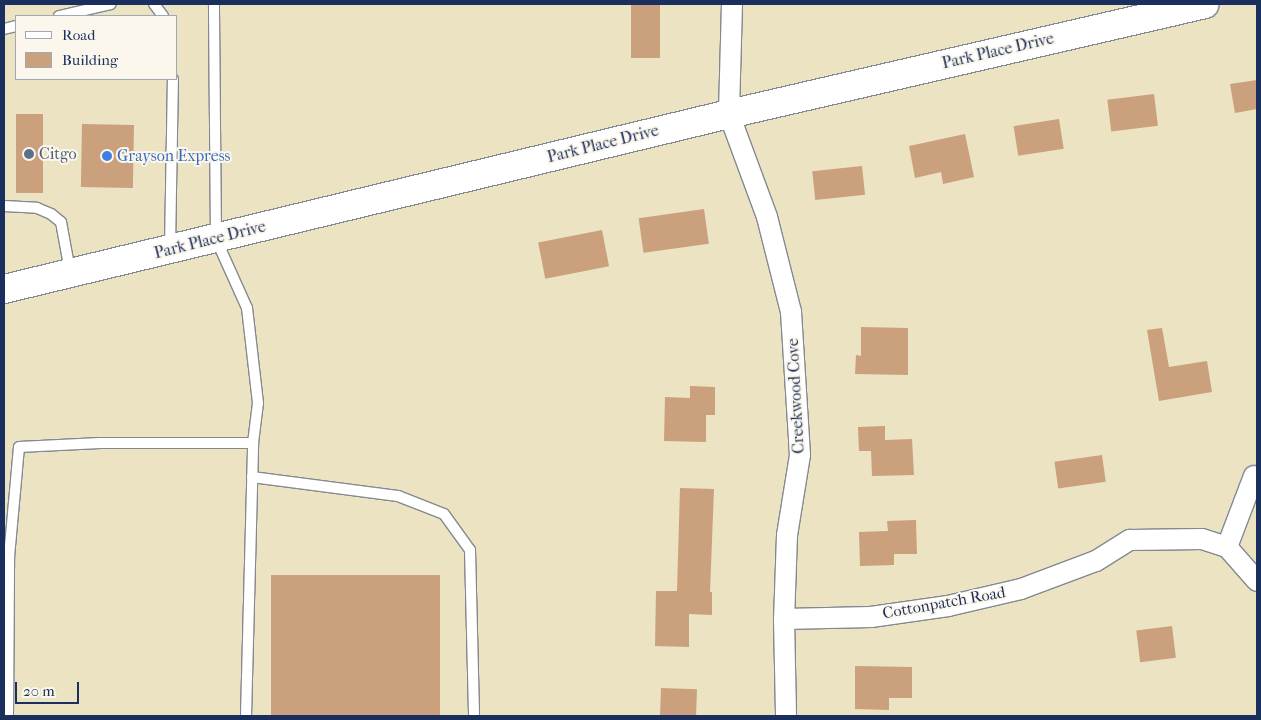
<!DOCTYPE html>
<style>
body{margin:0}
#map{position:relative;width:1261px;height:720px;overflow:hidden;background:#ebe3c2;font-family:"IM FELL French Canon",serif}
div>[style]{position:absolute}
.building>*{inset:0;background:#caa07d;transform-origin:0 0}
.roads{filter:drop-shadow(1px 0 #838990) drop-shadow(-1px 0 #838990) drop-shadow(0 1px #838990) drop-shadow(0 -1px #838990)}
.lane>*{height:10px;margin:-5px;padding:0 5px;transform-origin:5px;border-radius:5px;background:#fff}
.street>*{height:20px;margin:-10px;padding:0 10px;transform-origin:10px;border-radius:10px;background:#fff}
.secondary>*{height:28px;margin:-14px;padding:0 14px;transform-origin:14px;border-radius:14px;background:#fff}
.dots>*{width:14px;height:14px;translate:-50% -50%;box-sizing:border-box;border:2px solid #fbf7ec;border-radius:50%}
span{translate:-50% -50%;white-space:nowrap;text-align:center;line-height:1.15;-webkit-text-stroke:4px #fbf7ec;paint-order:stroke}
.street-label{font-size:16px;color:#1b2f5e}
.service-label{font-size:16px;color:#4e5e75}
.left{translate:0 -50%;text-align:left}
.shop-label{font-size:16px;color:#366cbe}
.frame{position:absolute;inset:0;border:5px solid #1b2f5e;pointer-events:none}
.legend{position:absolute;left:15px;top:15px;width:162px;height:65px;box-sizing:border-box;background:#fbf7ec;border:1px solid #a1a7b3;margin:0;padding:6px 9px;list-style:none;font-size:15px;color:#1b2f5e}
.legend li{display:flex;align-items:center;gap:10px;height:25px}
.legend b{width:25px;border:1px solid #a1a7b3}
.scale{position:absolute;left:15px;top:682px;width:64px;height:22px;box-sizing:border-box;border:2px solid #1b2f5e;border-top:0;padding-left:6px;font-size:15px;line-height:18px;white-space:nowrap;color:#1b2f5e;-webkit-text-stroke:4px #fbf7ec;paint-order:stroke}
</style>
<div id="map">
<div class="building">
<div style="left:631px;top:4px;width:29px;height:54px"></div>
<div style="clip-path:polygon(1257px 80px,1257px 109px,1235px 113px,1230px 84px)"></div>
<div style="left:1154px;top:94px;width:32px;height:47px;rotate:83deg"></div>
<div style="left:16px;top:114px;width:27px;height:79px"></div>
<div style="left:1059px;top:119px;width:30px;height:46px;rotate:81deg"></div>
<div style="left:82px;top:124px;width:52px;height:63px;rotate:1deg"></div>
<div style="clip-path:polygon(965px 134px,974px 177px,943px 184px,941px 172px,915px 178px,909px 146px)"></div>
<div style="left:862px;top:166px;width:29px;height:50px;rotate:84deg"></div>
<div style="left:704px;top:209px;width:35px;height:66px;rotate:82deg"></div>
<div style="left:602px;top:230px;width:37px;height:65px;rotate:79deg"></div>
<div style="clip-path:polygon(861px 327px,908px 328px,908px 375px,855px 374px,856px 355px,861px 356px)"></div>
<div style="clip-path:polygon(1162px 328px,1169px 367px,1207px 361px,1212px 392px,1159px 401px,1147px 330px)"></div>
<div style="clip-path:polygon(690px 386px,715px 387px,715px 415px,706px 415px,706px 442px,664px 441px,665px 397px,690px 398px)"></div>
<div style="clip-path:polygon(885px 426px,885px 440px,912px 439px,914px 475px,872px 476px,871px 451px,859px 451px,858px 427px)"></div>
<div style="left:1102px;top:455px;width:27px;height:48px;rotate:82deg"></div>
<div style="clip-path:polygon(680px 488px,714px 489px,710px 592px,712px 592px,712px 615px,689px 614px,689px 647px,655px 646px,656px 591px,677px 591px)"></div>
<div style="clip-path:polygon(916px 520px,917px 554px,894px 554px,894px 565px,860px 566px,859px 532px,888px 531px,887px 521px)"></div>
<div style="left:271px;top:575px;width:169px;height:141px"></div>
<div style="left:1172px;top:626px;width:32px;height:36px;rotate:83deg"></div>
<div style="clip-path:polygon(855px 666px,912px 667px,912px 698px,889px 698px,889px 710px,855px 709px)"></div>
<div style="left:661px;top:688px;width:36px;height:28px;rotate:2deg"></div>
</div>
<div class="roads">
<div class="lane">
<div style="left:154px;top:4px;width:15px;rotate:53deg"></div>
<div style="left:59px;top:16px;width:53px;rotate:-13deg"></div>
<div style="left:4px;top:29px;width:12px;rotate:-14deg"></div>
<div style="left:4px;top:206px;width:33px;rotate:3deg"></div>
<div style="left:37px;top:208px;width:15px;rotate:23deg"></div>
<div style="left:51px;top:214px;width:13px;rotate:39deg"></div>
<div style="left:61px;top:222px;width:50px;rotate:79.6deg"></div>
<div style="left:170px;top:247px;width:168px;rotate:-89deg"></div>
<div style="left:252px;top:477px;width:147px;rotate:7.4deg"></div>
<div style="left:398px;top:496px;width:49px;rotate:21.4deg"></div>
<div style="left:444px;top:514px;width:44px;rotate:54.2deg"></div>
<div style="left:470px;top:550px;width:166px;rotate:88.6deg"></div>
<div style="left:4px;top:557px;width:5px"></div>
<div style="left:9px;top:557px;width:110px;rotate:-84.8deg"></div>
<div style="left:19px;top:447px;width:81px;rotate:-2.8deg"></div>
<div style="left:100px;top:443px;width:153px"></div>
<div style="left:253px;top:443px;width:40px;rotate:-82.9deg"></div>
<div style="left:258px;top:403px;width:96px;rotate:-96.6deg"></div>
<div style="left:247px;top:308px;width:76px;rotate:-114.2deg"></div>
<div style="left:216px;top:239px;width:235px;rotate:-90.5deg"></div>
<div style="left:8px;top:716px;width:159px;rotate:-89.6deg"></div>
<div style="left:246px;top:716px;width:273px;rotate:-88.5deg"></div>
</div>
<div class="street">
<div style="left:732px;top:4px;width:110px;rotate:91.6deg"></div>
<div style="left:729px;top:114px;width:110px;rotate:69.7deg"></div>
<div style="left:767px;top:217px;width:98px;rotate:75.8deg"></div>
<div style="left:791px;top:312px;width:143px;rotate:86.4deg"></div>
<div style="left:800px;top:455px;width:81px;rotate:99.2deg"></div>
<div style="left:787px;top:535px;width:84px;rotate:92deg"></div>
<div style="left:784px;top:619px;width:97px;rotate:88.8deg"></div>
<div style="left:1227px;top:547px;width:76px;rotate:-69.2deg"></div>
<div style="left:784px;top:619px;width:87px;rotate:-1.3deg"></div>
<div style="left:871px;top:617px;width:78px;rotate:-8.1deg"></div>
<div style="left:948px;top:606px;width:75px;rotate:-13.1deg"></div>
<div style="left:1021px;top:589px;width:80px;rotate:-20.5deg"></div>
<div style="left:1096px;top:561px;width:40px;rotate:-32deg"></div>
<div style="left:1130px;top:540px;width:72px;rotate:-0.8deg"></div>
<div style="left:1202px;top:539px;width:26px;rotate:18deg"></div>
<div style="left:1227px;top:547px;width:45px;rotate:48.6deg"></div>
</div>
<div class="secondary">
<div style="left:4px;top:289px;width:746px;rotate:-13.57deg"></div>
<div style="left:729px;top:114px;width:488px;rotate:-13deg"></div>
</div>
</div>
<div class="dots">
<div style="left:29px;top:154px;background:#5c6f8a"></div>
<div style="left:107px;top:156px;background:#3f7fe0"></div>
</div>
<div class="street-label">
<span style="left:998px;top:51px;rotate:-13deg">Park Place Drive</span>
<span style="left:603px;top:144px;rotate:-14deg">Park Place Drive</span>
<span style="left:210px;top:240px;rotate:-14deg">Park Place Drive</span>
<span style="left:796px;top:396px;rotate:-93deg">Creekwood Cove</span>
<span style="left:944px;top:603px;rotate:-10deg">Cottonpatch Road</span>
</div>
<div class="service-label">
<span class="left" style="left:39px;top:154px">Citgo</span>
</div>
<div class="shop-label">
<span class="left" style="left:117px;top:156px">Grayson Express</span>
</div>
<div class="frame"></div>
<ul class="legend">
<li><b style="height:6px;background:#fff"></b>Road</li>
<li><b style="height:14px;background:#caa07d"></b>Building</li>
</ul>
<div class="scale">20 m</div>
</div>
